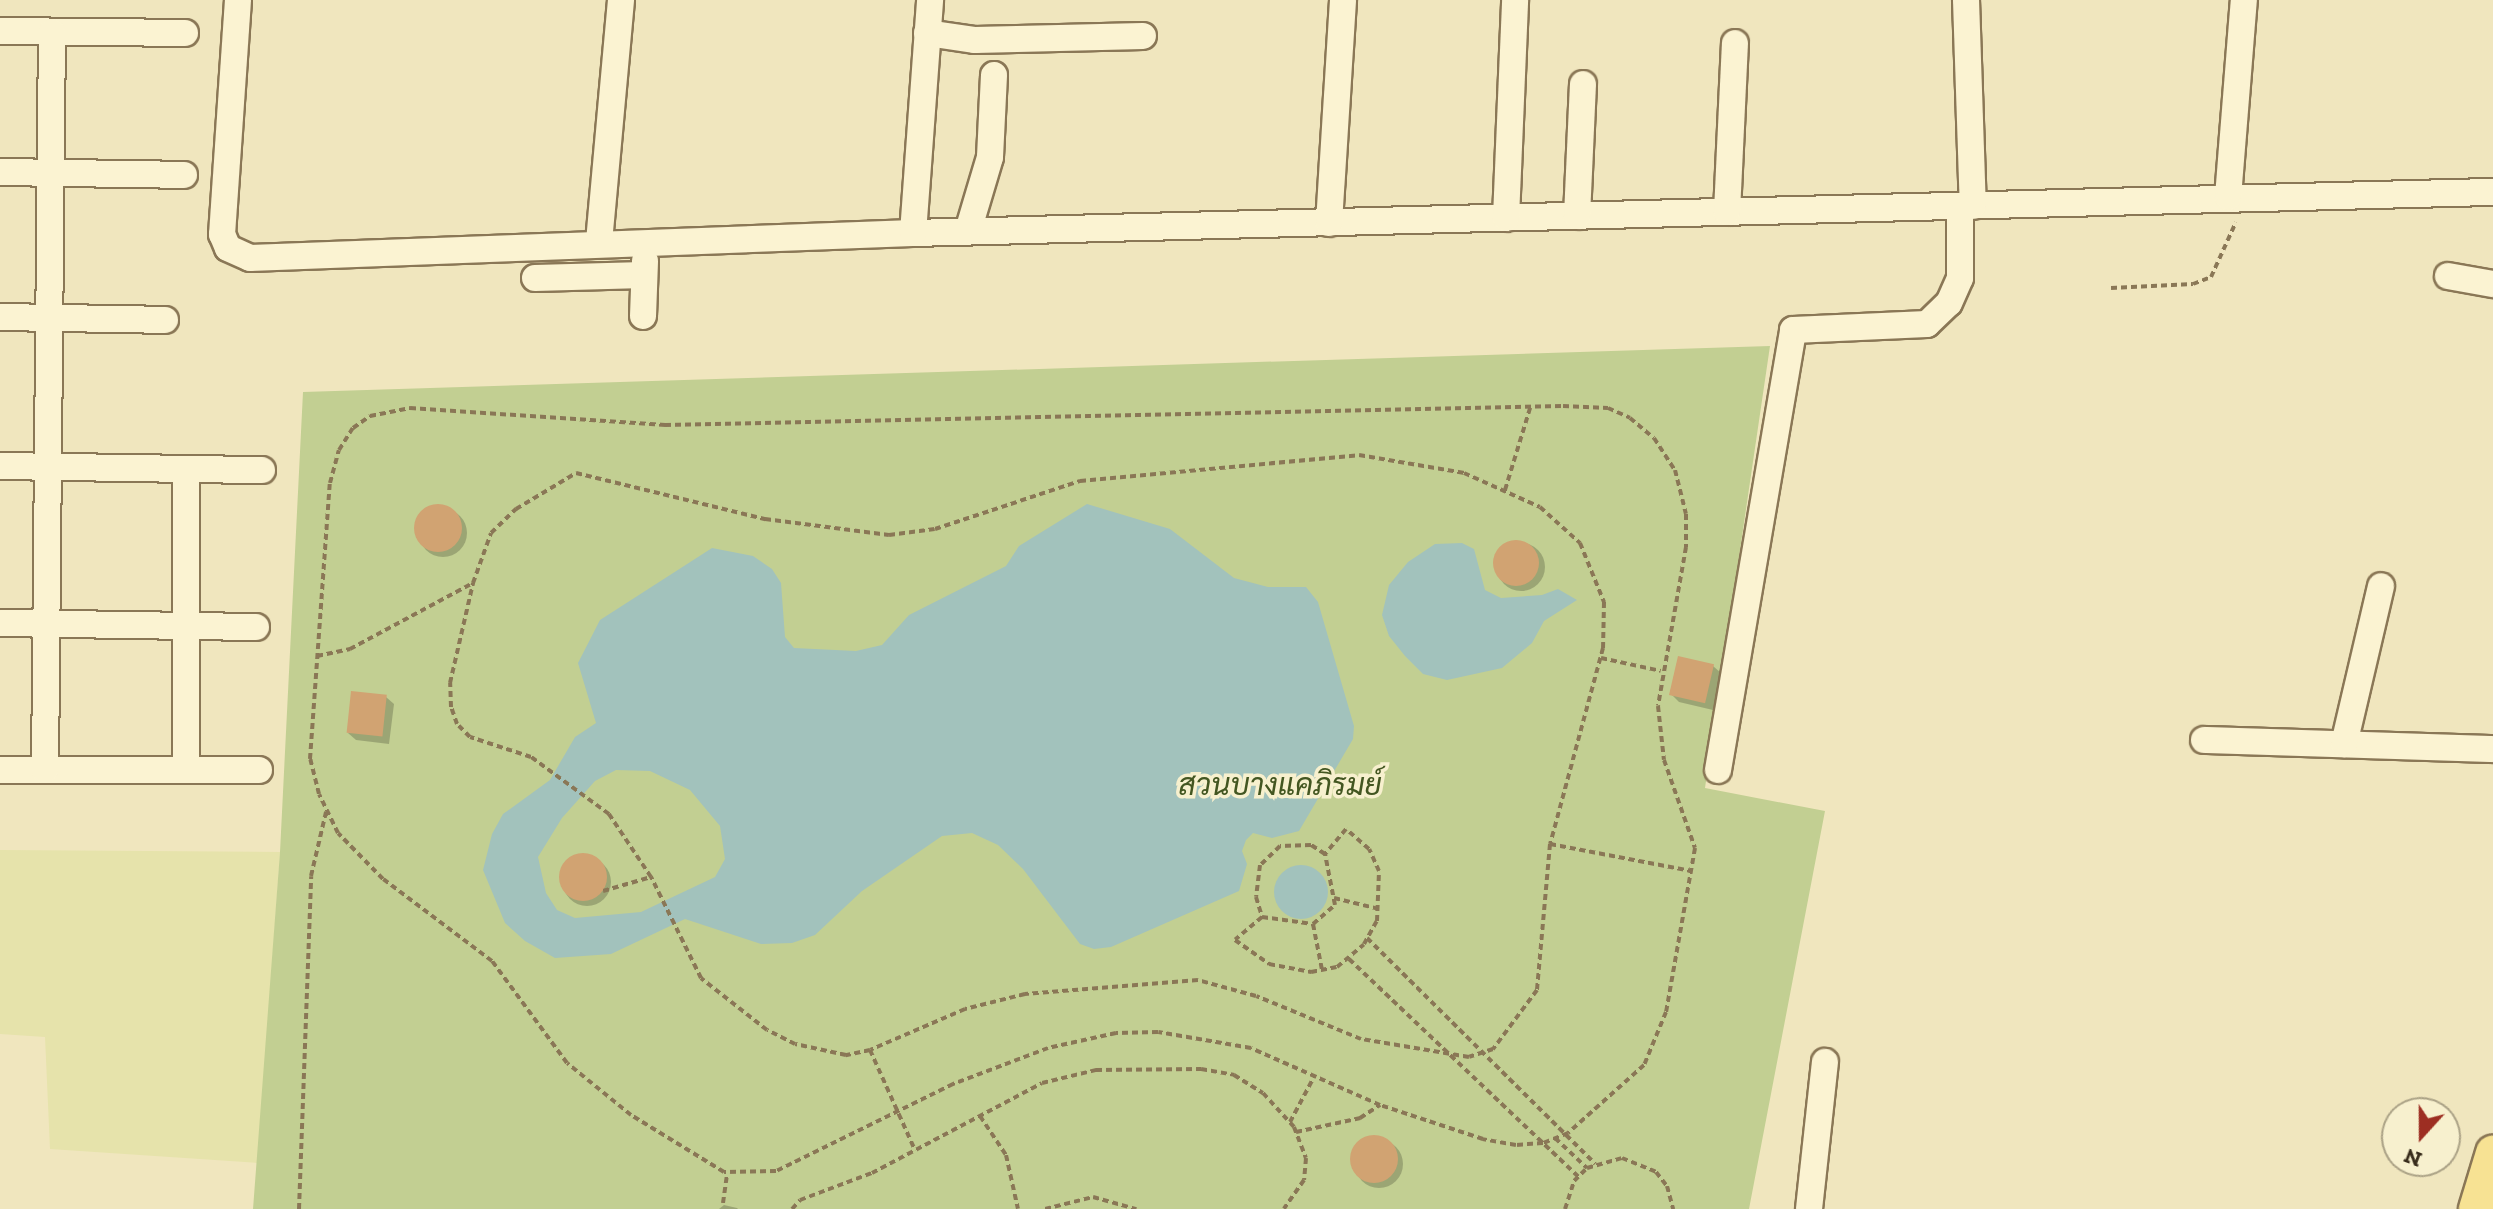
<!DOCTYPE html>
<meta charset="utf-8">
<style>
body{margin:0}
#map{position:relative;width:2493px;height:1209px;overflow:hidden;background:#f0e6be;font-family:"Zilla Slab",Sarabun,serif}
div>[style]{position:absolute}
.farmland>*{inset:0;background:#e6e3ab}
.green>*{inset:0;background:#c2cf92}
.water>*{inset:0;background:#a2c2bc}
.round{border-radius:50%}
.shadow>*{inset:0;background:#0003}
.building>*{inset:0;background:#d1a372;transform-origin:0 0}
.path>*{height:4px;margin-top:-2px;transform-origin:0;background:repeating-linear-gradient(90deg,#8a7756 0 6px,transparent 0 10px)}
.roads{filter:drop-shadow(2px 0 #8a7756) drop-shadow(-2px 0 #8a7756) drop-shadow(0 2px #8a7756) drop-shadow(0 -2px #8a7756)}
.minor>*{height:26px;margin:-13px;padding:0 13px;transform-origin:13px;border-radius:13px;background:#fbf3d2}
.major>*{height:34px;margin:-17px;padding:0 17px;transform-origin:17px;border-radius:17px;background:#f7e293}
span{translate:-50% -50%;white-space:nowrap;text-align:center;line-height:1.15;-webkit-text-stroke:7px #f7f0ce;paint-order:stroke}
.park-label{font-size:30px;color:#435621;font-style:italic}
.north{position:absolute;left:2381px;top:1097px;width:80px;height:80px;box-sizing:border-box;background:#f7f0ce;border:2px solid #aba286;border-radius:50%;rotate:201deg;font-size:22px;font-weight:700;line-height:32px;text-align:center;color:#382c1b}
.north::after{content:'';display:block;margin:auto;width:28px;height:36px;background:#9d2e22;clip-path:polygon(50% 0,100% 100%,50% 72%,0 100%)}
</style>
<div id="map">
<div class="farmland">
<div style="clip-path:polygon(0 850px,280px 852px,258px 1163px,50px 1149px,45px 1037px,0 1034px)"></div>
</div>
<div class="green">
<div style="clip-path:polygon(1770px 346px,1705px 788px,1825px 811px,1749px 1209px,253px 1209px,280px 852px,303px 392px)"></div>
</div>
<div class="water">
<div style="clip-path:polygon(evenodd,1087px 504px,1170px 529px,1234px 578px,1268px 587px,1306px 587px,1318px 602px,1354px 726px,1353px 739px,1299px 831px,1272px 838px,1253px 833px,1246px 840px,1242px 851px,1247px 864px,1239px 891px,1111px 947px,1094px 949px,1080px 944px,1023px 869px,998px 845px,972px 833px,942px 836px,862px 891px,815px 935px,792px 943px,761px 944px,685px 919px,611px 954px,555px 958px,525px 941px,505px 923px,483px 870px,492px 834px,503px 814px,550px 780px,575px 737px,596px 723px,578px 663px,600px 620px,712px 548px,753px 556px,772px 569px,781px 583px,785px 637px,794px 648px,856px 651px,882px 645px,909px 615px,1006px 566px,1019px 546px,1087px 504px,616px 770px,650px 771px,690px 790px,720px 826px,725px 859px,715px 877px,641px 912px,575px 918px,557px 910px,546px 893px,538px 857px,562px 818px,595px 781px,616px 770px)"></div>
<div style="clip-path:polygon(1462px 543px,1474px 549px,1485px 590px,1501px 598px,1542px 595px,1558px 589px,1577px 600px,1544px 621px,1532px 643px,1502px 668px,1447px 680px,1423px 674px,1405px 656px,1389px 636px,1382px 615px,1389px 585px,1408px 562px,1435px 544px)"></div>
<div class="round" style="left:1274px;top:865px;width:54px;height:54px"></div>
</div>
<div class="shadow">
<div class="round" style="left:419px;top:509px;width:48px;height:48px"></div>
<div class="round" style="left:1497px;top:543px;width:48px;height:48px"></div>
<div style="clip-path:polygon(1713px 666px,1721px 673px,1713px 710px,1679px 702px,1672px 695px)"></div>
<div style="clip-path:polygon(386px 697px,394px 704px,389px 744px,356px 740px,348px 733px)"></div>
<div class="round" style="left:563px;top:858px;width:48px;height:48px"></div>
<div class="round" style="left:1355px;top:1140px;width:48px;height:48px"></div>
<div style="clip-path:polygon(724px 1205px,737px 1208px,738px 1209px,719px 1209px)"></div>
</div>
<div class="building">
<div class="round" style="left:414px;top:504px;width:48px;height:48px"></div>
<div class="round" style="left:1493px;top:540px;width:46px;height:46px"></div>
<div style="left:1678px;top:656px;width:37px;height:40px;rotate:13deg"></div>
<div style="left:351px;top:691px;width:36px;height:42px;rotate:6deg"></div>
<div class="round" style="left:559px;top:853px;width:48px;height:48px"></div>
<div class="round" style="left:1350px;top:1135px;width:48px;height:48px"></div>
</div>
<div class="path">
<div style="left:2111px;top:288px;width:82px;rotate:-2.8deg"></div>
<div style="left:2193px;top:284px;width:19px;rotate:-21deg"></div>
<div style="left:2211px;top:277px;width:60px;rotate:-65.6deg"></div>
<div style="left:1563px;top:406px;width:45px;rotate:2.5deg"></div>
<div style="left:1608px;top:408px;width:24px;rotate:24deg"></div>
<div style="left:1630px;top:418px;width:31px;rotate:40deg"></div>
<div style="left:1654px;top:438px;width:38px;rotate:57deg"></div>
<div style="left:1675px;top:470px;width:45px;rotate:76deg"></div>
<div style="left:1686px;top:514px;width:33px;rotate:90deg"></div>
<div style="left:1686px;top:547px;width:161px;rotate:100deg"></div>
<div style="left:1658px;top:706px;width:54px;rotate:83.7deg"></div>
<div style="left:1664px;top:760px;width:93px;rotate:70.6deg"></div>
<div style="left:1695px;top:848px;width:167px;rotate:100deg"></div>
<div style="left:1666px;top:1012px;width:57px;rotate:112.5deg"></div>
<div style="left:1644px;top:1065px;width:102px;rotate:138.2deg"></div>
<div style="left:1568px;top:1133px;width:27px;rotate:158deg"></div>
<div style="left:1543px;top:1143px;width:27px;rotate:176deg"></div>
<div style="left:1516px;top:1145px;width:34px;rotate:-170deg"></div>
<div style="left:1483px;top:1139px;width:108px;rotate:-161.7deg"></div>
<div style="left:1380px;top:1105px;width:141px;rotate:-156.2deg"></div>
<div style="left:1251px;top:1048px;width:94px;rotate:-170.2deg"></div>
<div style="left:1158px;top:1032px;width:42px;rotate:178.6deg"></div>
<div style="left:1116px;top:1033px;width:70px;rotate:167.6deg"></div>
<div style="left:1048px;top:1048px;width:102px;rotate:159.2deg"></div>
<div style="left:953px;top:1084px;width:197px;rotate:153.8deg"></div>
<div style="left:776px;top:1171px;width:52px;rotate:178.9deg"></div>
<div style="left:724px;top:1172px;width:109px;rotate:-148.5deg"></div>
<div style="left:631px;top:1115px;width:82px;rotate:-140.9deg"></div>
<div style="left:567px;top:1063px;width:127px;rotate:-126.3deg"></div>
<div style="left:492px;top:961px;width:136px;rotate:-143deg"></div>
<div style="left:383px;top:879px;width:64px;rotate:-134.4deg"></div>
<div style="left:338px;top:833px;width:43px;rotate:-116deg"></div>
<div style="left:319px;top:794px;width:36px;rotate:-104deg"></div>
<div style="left:310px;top:759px;width:277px;rotate:-85.9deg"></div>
<div style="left:330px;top:483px;width:34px;rotate:-75deg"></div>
<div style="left:339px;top:450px;width:26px;rotate:-58deg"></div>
<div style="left:353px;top:428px;width:21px;rotate:-35deg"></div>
<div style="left:370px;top:416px;width:41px;rotate:-11.3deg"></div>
<div style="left:410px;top:408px;width:256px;rotate:3.8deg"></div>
<div style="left:665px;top:425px;width:898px;rotate:-1.21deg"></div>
<div style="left:1359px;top:455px;width:107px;rotate:9.7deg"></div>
<div style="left:1464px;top:473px;width:83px;rotate:24.1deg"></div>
<div style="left:1540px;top:507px;width:54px;rotate:42deg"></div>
<div style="left:1580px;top:543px;width:64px;rotate:67.9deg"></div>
<div style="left:1604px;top:602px;width:46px;rotate:91.2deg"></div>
<div style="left:1603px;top:648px;width:203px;rotate:105.1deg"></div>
<div style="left:1550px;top:844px;width:147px;rotate:95.1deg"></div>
<div style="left:1537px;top:990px;width:74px;rotate:126.7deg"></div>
<div style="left:1493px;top:1049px;width:25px;rotate:162deg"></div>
<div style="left:1469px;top:1057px;width:109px;rotate:-170.5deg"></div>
<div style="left:1361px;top:1039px;width:113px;rotate:-157.7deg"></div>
<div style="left:1256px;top:996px;width:60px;rotate:-164.6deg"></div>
<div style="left:1198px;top:980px;width:174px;rotate:175.4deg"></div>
<div style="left:1025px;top:994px;width:62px;rotate:166deg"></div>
<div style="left:965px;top:1009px;width:103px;rotate:156.7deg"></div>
<div style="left:870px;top:1050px;width:25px;rotate:168deg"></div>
<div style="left:846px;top:1055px;width:52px;rotate:-167.8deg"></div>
<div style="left:795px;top:1044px;width:31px;rotate:-153deg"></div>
<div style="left:767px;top:1030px;width:84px;rotate:-141.8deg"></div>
<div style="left:701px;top:978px;width:113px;rotate:-116.3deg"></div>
<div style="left:651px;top:877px;width:76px;rotate:-123.7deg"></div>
<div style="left:609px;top:814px;width:97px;rotate:-143.8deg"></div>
<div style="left:531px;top:757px;width:64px;rotate:-161.8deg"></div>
<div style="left:470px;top:737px;width:18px;rotate:-135deg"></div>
<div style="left:457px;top:724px;width:18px;rotate:-109deg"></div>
<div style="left:451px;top:707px;width:24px;rotate:-92deg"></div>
<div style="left:450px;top:683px;width:103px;rotate:-77deg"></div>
<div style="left:473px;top:583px;width:53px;rotate:-70.2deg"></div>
<div style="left:491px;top:533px;width:35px;rotate:-44deg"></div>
<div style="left:516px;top:509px;width:70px;rotate:-31deg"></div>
<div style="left:576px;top:473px;width:195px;rotate:13.7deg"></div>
<div style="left:765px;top:519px;width:125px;rotate:7.4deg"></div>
<div style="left:889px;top:535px;width:46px;rotate:-7.4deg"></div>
<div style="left:935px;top:529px;width:153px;rotate:-18.3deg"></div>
<div style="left:1080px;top:481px;width:280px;rotate:-5.3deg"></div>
<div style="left:1505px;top:490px;width:86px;rotate:-73deg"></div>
<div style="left:317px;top:656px;width:34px;rotate:-12deg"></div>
<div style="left:350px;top:649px;width:140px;rotate:-28.2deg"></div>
<div style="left:1601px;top:658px;width:61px;rotate:12.2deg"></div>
<div style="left:1550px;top:844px;width:144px;rotate:10.8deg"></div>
<div style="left:603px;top:891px;width:50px;rotate:-16.3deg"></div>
<div style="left:1334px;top:898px;width:46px;rotate:13.7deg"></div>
<div style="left:1262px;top:917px;width:51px;rotate:7.8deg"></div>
<div style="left:1313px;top:924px;width:29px;rotate:-41deg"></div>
<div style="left:1335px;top:905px;width:52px;rotate:-101.1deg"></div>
<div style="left:1325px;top:854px;width:17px;rotate:-147deg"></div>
<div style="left:1311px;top:845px;width:31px;rotate:178deg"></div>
<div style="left:1280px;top:846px;width:28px;rotate:136deg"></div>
<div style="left:1260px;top:865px;width:32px;rotate:97deg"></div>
<div style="left:1256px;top:897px;width:21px;rotate:73deg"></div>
<div style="left:1262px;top:917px;width:35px;rotate:140deg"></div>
<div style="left:1235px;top:940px;width:42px;rotate:35.2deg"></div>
<div style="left:1269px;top:964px;width:43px;rotate:10.8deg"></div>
<div style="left:1311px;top:972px;width:26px;rotate:-11deg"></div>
<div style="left:1337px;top:967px;width:35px;rotate:-40deg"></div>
<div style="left:1364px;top:944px;width:26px;rotate:-61deg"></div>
<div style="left:1377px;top:921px;width:50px;rotate:-87.7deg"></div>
<div style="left:1379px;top:871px;width:24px;rotate:-114deg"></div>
<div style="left:1369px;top:849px;width:30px;rotate:-139deg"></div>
<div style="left:1346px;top:829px;width:33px;rotate:130deg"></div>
<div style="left:1313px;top:924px;width:47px;rotate:78.9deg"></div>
<div style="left:1367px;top:938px;width:321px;rotate:44.7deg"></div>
<div style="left:1349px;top:959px;width:317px;rotate:43.5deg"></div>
<div style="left:870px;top:1050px;width:110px;rotate:65.8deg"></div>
<div style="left:980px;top:1116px;width:47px;rotate:56.3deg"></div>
<div style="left:1006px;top:1155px;width:55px;rotate:77.5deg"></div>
<div style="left:1290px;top:1122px;width:53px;rotate:-62deg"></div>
<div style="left:1296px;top:1132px;width:66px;rotate:-12.3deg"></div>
<div style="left:1360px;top:1118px;width:24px;rotate:-33deg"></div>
<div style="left:1555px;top:1138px;width:44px;rotate:43.2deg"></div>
<div style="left:723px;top:1203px;width:30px;rotate:-82deg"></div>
<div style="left:299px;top:1209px;width:333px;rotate:-87.9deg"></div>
<div style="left:311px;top:876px;width:66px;rotate:-76.8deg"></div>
<div style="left:792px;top:1209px;width:12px;rotate:-48deg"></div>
<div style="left:800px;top:1200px;width:77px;rotate:-20.6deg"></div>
<div style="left:872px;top:1173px;width:192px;rotate:-27.9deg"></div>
<div style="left:1042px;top:1083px;width:56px;rotate:-13.5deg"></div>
<div style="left:1096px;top:1070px;width:105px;rotate:-0.5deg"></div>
<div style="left:1201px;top:1069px;width:34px;rotate:10deg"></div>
<div style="left:1234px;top:1075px;width:34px;rotate:32deg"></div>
<div style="left:1263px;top:1093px;width:46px;rotate:47.6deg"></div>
<div style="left:1294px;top:1127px;width:33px;rotate:69deg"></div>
<div style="left:1306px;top:1158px;width:22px;rotate:95deg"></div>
<div style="left:1304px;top:1180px;width:35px;rotate:125deg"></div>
<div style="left:1045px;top:1209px;width:49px;rotate:-14deg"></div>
<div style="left:1093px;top:1197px;width:45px;rotate:15.6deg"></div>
<div style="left:1565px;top:1209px;width:29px;rotate:-72deg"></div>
<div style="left:1574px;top:1181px;width:18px;rotate:-45deg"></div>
<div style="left:1587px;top:1168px;width:36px;rotate:-16deg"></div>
<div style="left:1622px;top:1158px;width:37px;rotate:22deg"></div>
<div style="left:1656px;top:1172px;width:18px;rotate:52deg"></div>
<div style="left:1667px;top:1186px;width:24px;rotate:75deg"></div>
</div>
<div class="roads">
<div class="minor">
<div style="left:238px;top:0;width:235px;rotate:93.9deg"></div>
<div style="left:222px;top:234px;width:15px;rotate:67deg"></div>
<div style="left:228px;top:248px;width:24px;rotate:24deg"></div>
<div style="left:250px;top:258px;width:663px;rotate:-2.16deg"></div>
<div style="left:913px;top:233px;width:1581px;rotate:-1.49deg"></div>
<div style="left:1966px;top:0;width:206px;rotate:88.1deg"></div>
<div style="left:0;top:31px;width:185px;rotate:0.6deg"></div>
<div style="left:927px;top:33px;width:49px;rotate:8.3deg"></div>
<div style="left:975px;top:40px;width:168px;rotate:-1.4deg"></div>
<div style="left:0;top:172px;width:184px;rotate:0.9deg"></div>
<div style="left:2228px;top:197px;width:198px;rotate:-85.4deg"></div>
<div style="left:1727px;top:212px;width:169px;rotate:-87.3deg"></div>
<div style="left:1577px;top:216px;width:132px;rotate:-87.4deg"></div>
<div style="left:1506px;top:218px;width:218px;rotate:-87.6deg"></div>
<div style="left:1329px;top:223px;width:223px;rotate:-86.4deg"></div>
<div style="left:968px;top:231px;width:77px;rotate:-73.4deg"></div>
<div style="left:990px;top:157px;width:82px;rotate:-87.2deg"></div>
<div style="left:913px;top:233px;width:234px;rotate:-85.8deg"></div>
<div style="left:599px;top:242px;width:243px;rotate:-84.8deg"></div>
<div style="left:2448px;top:276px;width:46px;rotate:10.1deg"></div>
<div style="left:535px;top:278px;width:109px;rotate:-1.6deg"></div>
<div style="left:643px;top:316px;width:55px;rotate:-87.9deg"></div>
<div style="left:0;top:317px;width:165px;rotate:1deg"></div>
<div style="left:0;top:466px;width:262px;rotate:0.9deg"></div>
<div style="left:0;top:623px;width:256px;rotate:0.9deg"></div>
<div style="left:2204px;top:740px;width:289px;rotate:1.8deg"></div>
<div style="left:2344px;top:744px;width:162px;rotate:-76.8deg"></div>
<div style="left:186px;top:769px;width:300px;rotate:-90deg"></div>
<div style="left:0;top:770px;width:259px"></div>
<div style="left:45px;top:770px;width:738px;rotate:-89.46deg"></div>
<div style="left:1718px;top:770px;width:446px;rotate:-80.3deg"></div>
<div style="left:1793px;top:330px;width:134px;rotate:-2.6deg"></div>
<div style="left:1927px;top:324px;width:30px;rotate:-44deg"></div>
<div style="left:1949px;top:303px;width:27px;rotate:-66deg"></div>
<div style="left:1960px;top:278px;width:72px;rotate:-90deg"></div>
<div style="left:1809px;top:1209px;width:148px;rotate:-83.8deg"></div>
</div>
<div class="major">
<div style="left:2476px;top:1209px;width:59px;rotate:-73.1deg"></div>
</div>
</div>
<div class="park-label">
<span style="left:1280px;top:785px">สวนบางแคภิรมย์</span>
</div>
<div class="north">N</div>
</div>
